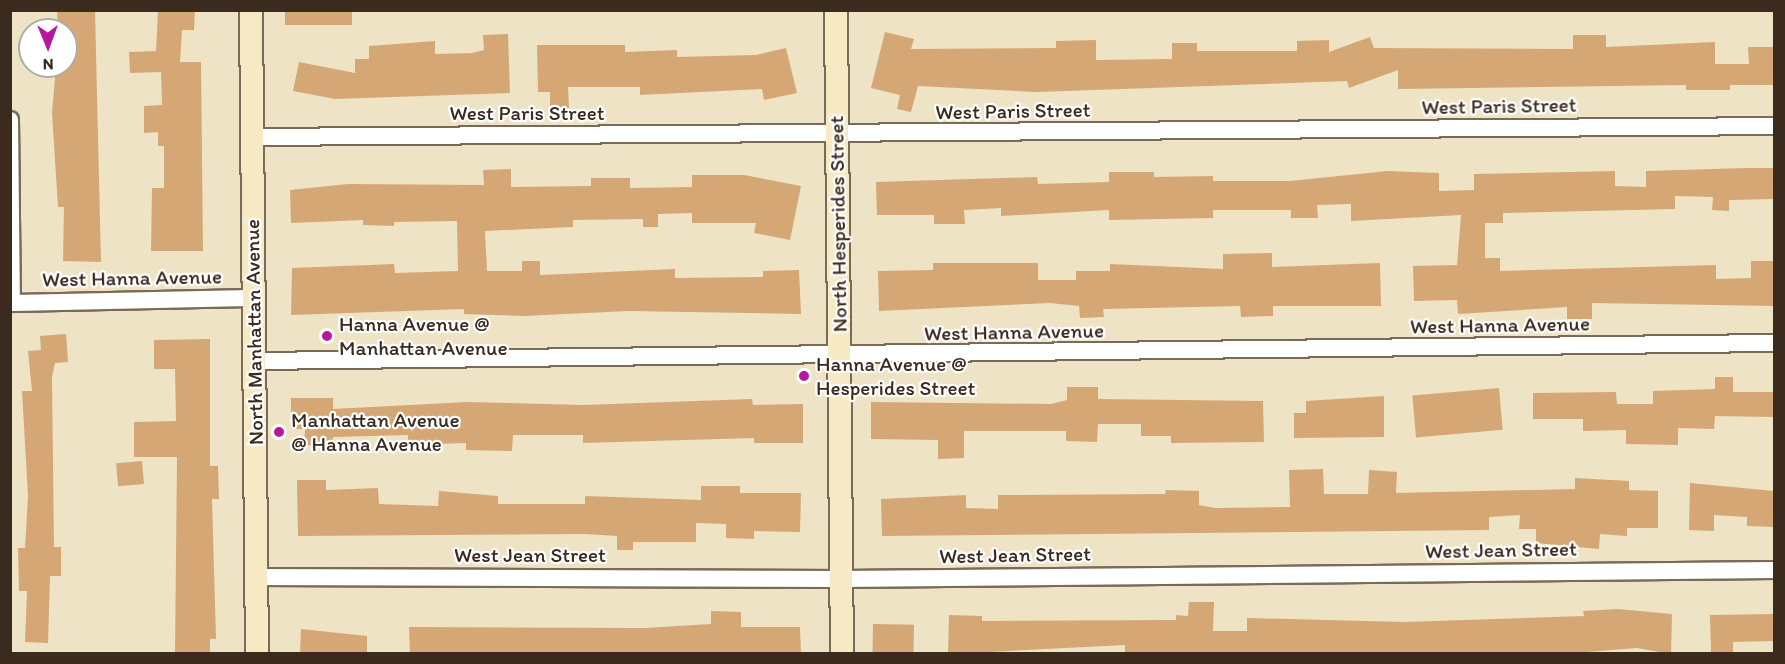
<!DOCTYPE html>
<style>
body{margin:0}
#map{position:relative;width:1785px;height:664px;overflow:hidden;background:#eee4c5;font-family:Itim,sans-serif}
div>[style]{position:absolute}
.building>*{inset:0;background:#d5a774;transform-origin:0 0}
.roads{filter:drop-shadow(2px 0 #7a6b58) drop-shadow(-2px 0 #7a6b58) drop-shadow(0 2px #7a6b58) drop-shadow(0 -2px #7a6b58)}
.street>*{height:16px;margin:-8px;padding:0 8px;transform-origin:8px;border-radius:8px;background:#fff}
.secondary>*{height:22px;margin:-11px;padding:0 11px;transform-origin:11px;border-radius:11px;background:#f6e9c3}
.dots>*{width:16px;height:16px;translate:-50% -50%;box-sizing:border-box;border:3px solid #fff;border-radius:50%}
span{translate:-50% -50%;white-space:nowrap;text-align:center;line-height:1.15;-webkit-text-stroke:4.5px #fff;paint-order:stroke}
.street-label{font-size:21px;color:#3b2a1e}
.poi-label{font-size:21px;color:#3b2a1e}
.left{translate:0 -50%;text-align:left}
.frame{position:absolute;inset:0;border:12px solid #3b2a1e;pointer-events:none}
.north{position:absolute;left:18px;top:18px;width:60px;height:60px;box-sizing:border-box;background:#fff;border:2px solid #b1aaa5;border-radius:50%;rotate:179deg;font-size:16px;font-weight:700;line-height:24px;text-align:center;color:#3b2a1e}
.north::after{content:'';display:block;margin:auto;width:21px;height:27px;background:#b5179e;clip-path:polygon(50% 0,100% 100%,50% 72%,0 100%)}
</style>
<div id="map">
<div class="building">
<div style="clip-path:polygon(57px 10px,95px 10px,101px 262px,63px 261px,64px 207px,58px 207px,52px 113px,56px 66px,66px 66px,66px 30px,58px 30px)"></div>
<div style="clip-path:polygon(158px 10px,195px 10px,194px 30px,182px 30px,180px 62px,201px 62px,203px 251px,151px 251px,152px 188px,164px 188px,164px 146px,158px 146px,158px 132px,144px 133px,144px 106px,162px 105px,161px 72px,130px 73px,129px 52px,156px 51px)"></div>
<div style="left:285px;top:10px;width:67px;height:15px"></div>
<div style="clip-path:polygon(885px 32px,914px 39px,911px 49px,1056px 48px,1056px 41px,1096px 40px,1096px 60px,1172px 59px,1172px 43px,1197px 43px,1197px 51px,1297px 51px,1297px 41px,1329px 40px,1329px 52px,1370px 37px,1374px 48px,1573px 49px,1573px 35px,1606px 35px,1606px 47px,1715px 42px,1715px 64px,1749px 64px,1748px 47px,1774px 47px,1774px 85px,1730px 85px,1730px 90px,1686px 90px,1686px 85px,1398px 89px,1398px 70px,1349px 88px,1347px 81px,1037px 92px,918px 86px,911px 112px,897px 109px,900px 95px,871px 88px)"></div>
<div style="clip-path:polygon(508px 34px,510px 93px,335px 99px,293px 91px,299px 62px,355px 73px,355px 59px,369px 59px,369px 46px,435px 41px,435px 54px,472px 53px,484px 50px,483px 35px)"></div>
<div style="clip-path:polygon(537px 45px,625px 45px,625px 52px,677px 50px,677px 57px,756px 55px,786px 48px,797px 93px,764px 100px,762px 89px,640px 95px,640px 87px,568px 87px,569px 108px,550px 108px,550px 92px,538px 92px)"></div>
<div style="clip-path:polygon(1746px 168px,1774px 168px,1774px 199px,1729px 200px,1729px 211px,1712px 210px,1713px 197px,1675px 196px,1675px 209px,1503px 213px,1503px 223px,1485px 223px,1485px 258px,1500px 258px,1500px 271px,1716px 265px,1716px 279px,1751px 278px,1751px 261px,1774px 261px,1774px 306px,1592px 303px,1592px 319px,1567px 319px,1567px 307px,1458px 314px,1457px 300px,1414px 301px,1413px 266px,1457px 265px,1461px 215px,1351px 221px,1351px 204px,1317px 205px,1318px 218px,1291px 218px,1291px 210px,1213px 210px,1213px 218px,1109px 220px,1109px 210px,1001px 216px,1001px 208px,964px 210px,965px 224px,934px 224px,934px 215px,877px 215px,876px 182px,1037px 177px,1038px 184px,1109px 182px,1109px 172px,1154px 172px,1154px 177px,1213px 176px,1213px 181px,1290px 181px,1388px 171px,1439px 173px,1439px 191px,1474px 190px,1474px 174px,1615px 171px,1615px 186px,1646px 187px,1646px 171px)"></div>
<div style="clip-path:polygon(511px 169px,511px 187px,591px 186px,591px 178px,630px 178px,630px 188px,692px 187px,692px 175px,744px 175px,801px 186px,790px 240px,754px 233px,756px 223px,692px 223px,692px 213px,658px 214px,658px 227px,643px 227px,643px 219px,573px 220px,573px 227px,485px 231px,487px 271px,522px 271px,522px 261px,540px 261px,540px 275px,675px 269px,675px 278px,763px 277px,763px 271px,799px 270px,801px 314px,629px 311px,523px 316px,464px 314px,464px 309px,291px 315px,292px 268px,394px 264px,395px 273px,458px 271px,457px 221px,394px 222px,394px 226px,363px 225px,363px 220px,291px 223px,290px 190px,348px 184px,484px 185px,483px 170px)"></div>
<div style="clip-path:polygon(1272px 253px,1272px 267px,1380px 263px,1381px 306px,1273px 306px,1273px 316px,1241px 317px,1240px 306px,1103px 309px,1104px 317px,1080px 318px,1079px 306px,1050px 303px,879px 311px,878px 271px,933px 270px,933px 263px,1038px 263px,1038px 280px,1076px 280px,1076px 271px,1110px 271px,1110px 264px,1223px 269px,1223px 254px)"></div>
<div style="clip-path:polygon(66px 334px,68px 362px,55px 363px,52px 377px,54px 547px,61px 547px,61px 576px,50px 576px,48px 643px,25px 642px,27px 591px,19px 591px,18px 548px,25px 548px,28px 496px,22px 391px,32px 391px,28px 351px,41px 350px,40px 336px)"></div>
<div style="clip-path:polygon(210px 339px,210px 466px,218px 466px,219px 499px,212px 499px,216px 639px,210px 639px,210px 654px,175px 654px,177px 457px,134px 457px,134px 422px,176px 421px,175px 369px,154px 369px,154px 340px)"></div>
<div style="clip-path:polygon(1715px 377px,1733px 377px,1733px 392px,1774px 392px,1774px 417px,1715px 416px,1714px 429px,1678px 428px,1678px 445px,1626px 444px,1626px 430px,1583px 431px,1583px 419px,1533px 419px,1533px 393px,1616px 392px,1617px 404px,1653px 404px,1653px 391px,1715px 389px)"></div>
<div style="clip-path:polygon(1067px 387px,1098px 387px,1098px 399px,1263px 401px,1264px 442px,1171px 443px,1171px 436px,1141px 436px,1141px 424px,1098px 424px,1097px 442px,1066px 441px,1066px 431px,964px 431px,964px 458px,938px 459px,938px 440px,871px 439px,871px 402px,1051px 404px,1067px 400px)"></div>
<div style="left:1499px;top:388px;width:42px;height:87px;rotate:85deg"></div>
<div style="clip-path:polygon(1384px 396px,1384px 437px,1294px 438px,1294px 413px,1306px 413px,1306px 401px)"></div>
<div style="clip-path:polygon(291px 398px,333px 398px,333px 409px,467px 402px,583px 405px,752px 399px,753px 405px,803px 404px,803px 443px,754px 443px,754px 438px,583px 443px,583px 435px,513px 435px,512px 451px,466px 450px,466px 443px,408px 445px,408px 435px,333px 437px,332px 446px,304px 445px,305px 429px,291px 429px)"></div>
<div style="left:142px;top:461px;width:23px;height:26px;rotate:85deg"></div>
<div style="clip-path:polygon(1323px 469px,1324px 494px,1368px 494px,1369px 470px,1397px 472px,1396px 493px,1575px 489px,1575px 478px,1629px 481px,1629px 490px,1658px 491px,1658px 528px,1627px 528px,1627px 536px,1600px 534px,1599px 549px,1536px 543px,1536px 529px,1519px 529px,1520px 515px,1489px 517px,1489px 530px,882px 536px,881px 499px,966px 495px,966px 508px,998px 509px,998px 495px,1165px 494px,1166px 490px,1199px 491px,1199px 505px,1215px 508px,1290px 507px,1289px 470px)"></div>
<div style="clip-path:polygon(297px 480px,326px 480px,326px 490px,378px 488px,379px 504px,438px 506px,439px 491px,498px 496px,498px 504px,585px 504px,585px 496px,701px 500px,701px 486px,740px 486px,740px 493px,801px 493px,800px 532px,754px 531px,754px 539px,726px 538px,726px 524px,696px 523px,696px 542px,633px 542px,633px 550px,617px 550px,617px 536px,586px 534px,298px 536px)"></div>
<div style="clip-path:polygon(1690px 483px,1774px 491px,1774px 527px,1747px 526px,1747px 517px,1714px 515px,1714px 531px,1689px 530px)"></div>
<div style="clip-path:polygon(1189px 602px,1214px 602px,1213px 631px,1247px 631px,1247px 618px,1404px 622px,1584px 616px,1583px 611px,1618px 609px,1672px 614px,1671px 654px,1637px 648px,1562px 654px,1125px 654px,1125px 645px,948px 654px,949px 615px,982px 616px,982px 621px,1176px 620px,1176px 615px,1188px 616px)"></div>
<div style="clip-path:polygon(711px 611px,741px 612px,741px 627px,800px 627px,801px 654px,410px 654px,409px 627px,644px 628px,711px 624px)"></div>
<div style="clip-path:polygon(1774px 614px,1774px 641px,1733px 642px,1733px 652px,1711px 652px,1710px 615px)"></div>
<div style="left:873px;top:624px;width:41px;height:30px;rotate:1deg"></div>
<div style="clip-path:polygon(301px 629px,367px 636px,367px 654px,300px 654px)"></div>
</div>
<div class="roads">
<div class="street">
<div style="left:10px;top:120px;width:183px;rotate:89.4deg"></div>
<div style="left:252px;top:137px;width:1522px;rotate:-0.41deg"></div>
<div style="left:10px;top:303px;width:244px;rotate:-1.2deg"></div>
<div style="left:255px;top:361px;width:1519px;rotate:-0.68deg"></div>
<div style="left:257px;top:577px;width:584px;rotate:0.2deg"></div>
<div style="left:841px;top:579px;width:933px;rotate:-0.55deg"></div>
</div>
<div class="secondary">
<div style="left:251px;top:10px;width:644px;rotate:89.47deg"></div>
<div style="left:836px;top:10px;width:644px;rotate:89.47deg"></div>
</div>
</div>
<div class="dots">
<div style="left:327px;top:336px;background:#b5179e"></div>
<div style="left:804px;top:376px;background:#b5179e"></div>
<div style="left:279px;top:432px;background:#b5179e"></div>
</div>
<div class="street-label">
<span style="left:1499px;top:106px;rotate:-1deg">West Paris Street</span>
<span style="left:1013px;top:111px;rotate:-1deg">West Paris Street</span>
<span style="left:527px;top:113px">West Paris Street</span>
<span style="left:838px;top:224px;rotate:-91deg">North Hesperides Street</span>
<span style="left:132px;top:278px;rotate:-1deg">West Hanna Avenue</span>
<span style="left:1500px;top:325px;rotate:-1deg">West Hanna Avenue</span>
<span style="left:254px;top:332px;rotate:-91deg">North Manhattan Avenue</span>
<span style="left:1014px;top:332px;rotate:-1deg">West Hanna Avenue</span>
<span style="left:1501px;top:550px;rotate:-1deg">West Jean Street</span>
<span style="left:530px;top:555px">West Jean Street</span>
<span style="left:1015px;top:555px;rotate:-1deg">West Jean Street</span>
</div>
<div class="poi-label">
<span class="left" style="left:339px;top:336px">Hanna Avenue @<br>Manhattan Avenue</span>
<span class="left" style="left:816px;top:376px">Hanna Avenue @<br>Hesperides Street</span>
<span class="left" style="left:291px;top:432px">Manhattan Avenue<br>@ Hanna Avenue</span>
</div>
<div class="frame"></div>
<div class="north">N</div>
</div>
